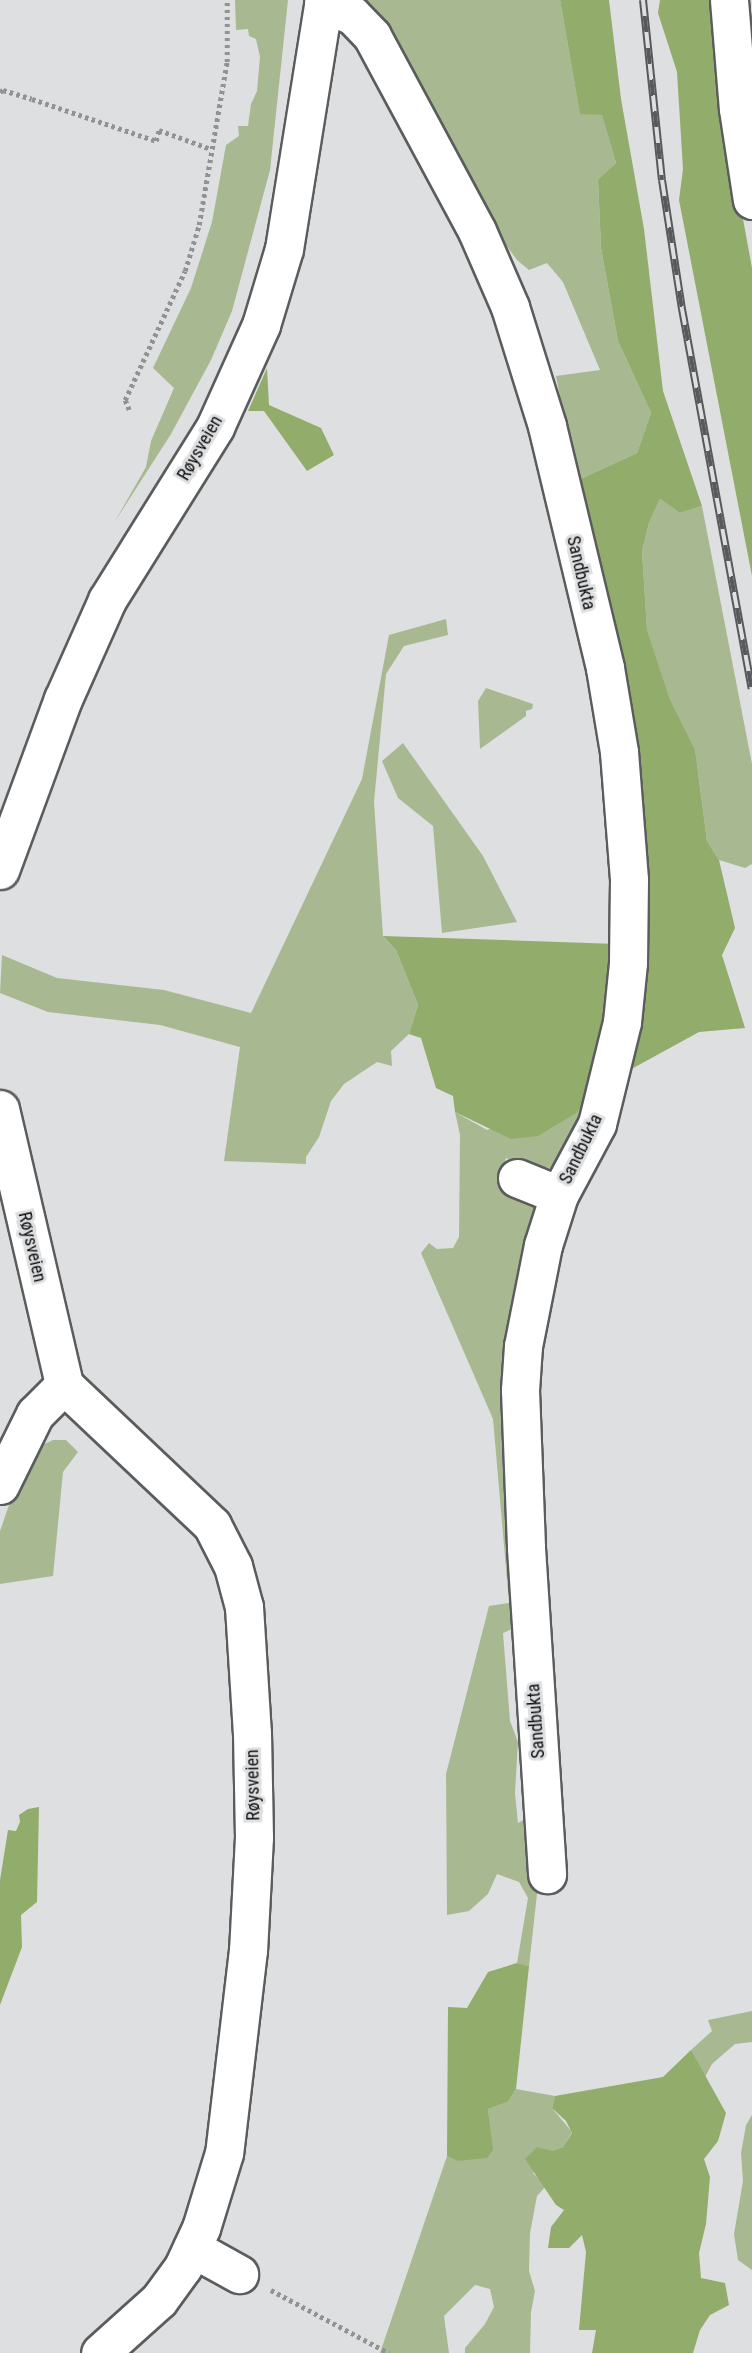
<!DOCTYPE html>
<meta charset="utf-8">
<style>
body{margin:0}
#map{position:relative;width:752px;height:2353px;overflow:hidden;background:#dddfe1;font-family:"Roboto Condensed",sans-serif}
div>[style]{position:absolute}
.green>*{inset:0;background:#a8b991}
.forest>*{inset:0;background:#92ac6c}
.path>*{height:4.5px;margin-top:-2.25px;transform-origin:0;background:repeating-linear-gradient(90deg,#919294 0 3.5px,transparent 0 7px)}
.roads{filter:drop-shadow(2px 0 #5a5c5e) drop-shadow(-2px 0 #5a5c5e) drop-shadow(0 2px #5a5c5e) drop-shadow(0 -2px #5a5c5e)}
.minor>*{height:37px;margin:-18.5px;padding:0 18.5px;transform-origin:18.5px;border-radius:18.5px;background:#fff}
.rail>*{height:8px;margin-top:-4px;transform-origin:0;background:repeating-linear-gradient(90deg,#dddfe1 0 16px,#59595b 0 32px);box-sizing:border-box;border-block:2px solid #59595b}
span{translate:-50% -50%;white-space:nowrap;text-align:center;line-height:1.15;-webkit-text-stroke:6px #dddfe1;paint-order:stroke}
.street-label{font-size:18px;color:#0f0f10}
</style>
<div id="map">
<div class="green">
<div style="clip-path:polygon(235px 0,288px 0,270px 170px,232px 311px,211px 360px,171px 434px,114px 523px,146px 467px,151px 441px,174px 388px,153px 368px,191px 288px,212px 222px,226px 145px,239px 136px,238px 126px,248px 126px,251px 104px,257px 91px,260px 57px,256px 39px,249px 36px,248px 29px,236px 30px)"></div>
<div style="clip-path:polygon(367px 0,560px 0,580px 113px,602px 114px,616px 163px,598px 181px,601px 248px,618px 341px,651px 413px,637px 453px,576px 481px,556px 376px,600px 370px,563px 282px,547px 263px,529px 270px,517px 260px,475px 203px,394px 59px)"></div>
<div style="clip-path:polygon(660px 499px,680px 513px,702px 506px,752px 764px,752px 864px,745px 868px,719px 860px,707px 841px,695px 749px,670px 699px,647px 631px,642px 551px,649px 523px)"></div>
<div style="clip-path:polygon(446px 619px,448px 635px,404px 646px,386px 674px,374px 802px,383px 936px,396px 950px,418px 1005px,409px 1034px,391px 1051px,392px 1066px,377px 1062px,344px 1084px,331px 1101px,319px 1137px,306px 1157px,306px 1164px,224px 1161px,240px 1047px,160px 1025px,48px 1012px,0 993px,2px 955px,57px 978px,164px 990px,251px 1013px,362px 779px,389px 635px)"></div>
<div style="clip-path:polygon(486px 688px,533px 704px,532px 709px,526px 711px,526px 716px,480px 749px,478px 701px)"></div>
<div style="clip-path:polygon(403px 743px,483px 856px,517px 922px,442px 933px,433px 826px,398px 798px,382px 761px)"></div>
<div style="clip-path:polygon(599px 1084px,558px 1168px,528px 1167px,506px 1158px,498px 1183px,536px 1200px,539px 1208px,519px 1711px,512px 1629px,503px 1633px,510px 1721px,518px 1742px,515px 1793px,518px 1823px,527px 1818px,540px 1867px,529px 1966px,517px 1963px,528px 1898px,519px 1882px,497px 1874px,488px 1894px,469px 1911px,447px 1915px,446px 1774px,489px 1606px,509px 1603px,493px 1419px,421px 1253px,429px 1243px,437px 1249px,453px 1248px,459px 1237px,460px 1135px,455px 1112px,487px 1130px)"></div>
<div style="clip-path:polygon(53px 1440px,66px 1440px,78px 1452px,63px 1472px,53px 1576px,0 1584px,0 1531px,9px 1505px,25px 1463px,38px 1447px)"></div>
<div style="clip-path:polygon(752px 2011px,752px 2042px,735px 2044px,712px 2064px,705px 2077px,691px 2050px,712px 2031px,708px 2020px)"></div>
<div style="clip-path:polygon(516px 2089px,555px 2096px,552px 2108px,572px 2132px,563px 2147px,552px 2151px,533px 2173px,546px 2186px,537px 2196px,530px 2233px,529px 2271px,535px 2291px,531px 2312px,530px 2353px,465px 2353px,465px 2348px,485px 2324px,494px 2307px,490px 2289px,475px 2285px,444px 2316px,449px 2353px,380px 2353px,447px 2156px,457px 2161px,490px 2128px,488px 2109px,508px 2102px)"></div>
<div style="clip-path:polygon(752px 2115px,752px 2270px,738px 2260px,734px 2234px,743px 2181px,741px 2153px,746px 2125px)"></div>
</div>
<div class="forest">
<div style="clip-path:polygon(560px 0,609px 0,621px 99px,644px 229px,663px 391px,702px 506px,680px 513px,660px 499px,649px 523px,642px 551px,647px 630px,670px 699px,695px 749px,707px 841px,719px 860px,735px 928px,722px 955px,745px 1028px,699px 1032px,626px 1072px,640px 1001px,576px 481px,637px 453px,651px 413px,618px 341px,601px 248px,598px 180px,616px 163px,602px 115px,580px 114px)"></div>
<div style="clip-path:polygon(660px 0,709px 0,724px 115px,752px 268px,752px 576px,679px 200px,683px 169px,677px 72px,658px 13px)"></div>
<div style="clip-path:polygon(267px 368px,269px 405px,321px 428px,334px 455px,307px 471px,264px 411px,248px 411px)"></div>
<div style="clip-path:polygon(383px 936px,617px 944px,599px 1084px,576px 1113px,538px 1136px,511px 1139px,455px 1112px,453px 1096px,436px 1088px,421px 1038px,409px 1034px,418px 1005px,396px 950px)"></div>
<div style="clip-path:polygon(39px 1807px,37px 1902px,21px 1915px,22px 1947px,0 2005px,0 1880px,8px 1830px,16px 1831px,20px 1822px,19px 1815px,28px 1809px)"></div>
<div style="clip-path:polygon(517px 1963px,529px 1966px,516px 2089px,508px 2102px,488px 2109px,493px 2150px,487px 2158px,457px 2161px,447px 2156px,448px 2007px,467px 2008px,488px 1972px)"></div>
<div style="clip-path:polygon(691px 2050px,726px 2113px,718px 2141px,704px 2159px,710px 2177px,706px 2224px,699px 2253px,701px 2278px,725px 2283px,729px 2305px,710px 2315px,700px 2330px,693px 2353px,592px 2353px,596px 2330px,579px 2330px,586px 2252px,582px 2235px,569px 2248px,548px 2248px,551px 2227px,564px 2210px,556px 2205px,525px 2159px,537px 2147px,552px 2151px,563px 2147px,572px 2133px,566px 2121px,552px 2108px,555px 2096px,663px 2077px)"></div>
</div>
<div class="path">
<div style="left:0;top:92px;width:4px;rotate:-34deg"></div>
<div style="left:3px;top:90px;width:30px;rotate:17deg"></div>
<div style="left:32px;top:99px;width:131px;rotate:18.7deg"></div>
<div style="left:156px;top:141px;width:11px;rotate:-75deg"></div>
<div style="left:159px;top:130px;width:55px;rotate:20.1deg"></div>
<div style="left:129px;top:410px;width:11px;rotate:-112deg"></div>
<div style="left:125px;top:400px;width:142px;rotate:-65.1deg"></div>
<div style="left:185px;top:271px;width:48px;rotate:-73.1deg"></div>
<div style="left:199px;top:225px;width:165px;rotate:-80.3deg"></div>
<div style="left:227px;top:62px;width:62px;rotate:-90deg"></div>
<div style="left:271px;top:2290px;width:134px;rotate:28.1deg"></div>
</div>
<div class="roads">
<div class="minor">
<div style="left:729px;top:0;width:109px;rotate:85.3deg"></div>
<div style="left:738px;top:109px;width:92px;rotate:81.3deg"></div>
<div style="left:323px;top:4px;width:31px;rotate:21deg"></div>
<div style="left:352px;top:15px;width:29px;rotate:46deg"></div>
<div style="left:372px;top:36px;width:221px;rotate:61.7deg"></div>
<div style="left:477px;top:231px;width:83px;rotate:66.5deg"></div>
<div style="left:510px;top:307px;width:125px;rotate:72.7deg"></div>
<div style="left:547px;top:426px;width:249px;rotate:76.5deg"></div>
<div style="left:605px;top:668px;width:85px;rotate:80.5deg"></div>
<div style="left:619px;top:752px;width:128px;rotate:85.5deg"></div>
<div style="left:629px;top:880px;width:83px;rotate:90.7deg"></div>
<div style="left:628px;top:963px;width:59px;rotate:95.8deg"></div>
<div style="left:622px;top:1022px;width:105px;rotate:103.8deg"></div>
<div style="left:597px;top:1124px;width:81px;rotate:118.2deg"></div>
<div style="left:559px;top:1195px;width:52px;rotate:107.7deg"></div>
<div style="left:543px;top:1245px;width:103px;rotate:101.2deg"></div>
<div style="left:523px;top:1346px;width:44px;rotate:93.9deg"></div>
<div style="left:520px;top:1390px;width:158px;rotate:87.8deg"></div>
<div style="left:526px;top:1548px;width:327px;rotate:86.3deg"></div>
<div style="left:0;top:870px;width:182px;rotate:-69.8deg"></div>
<div style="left:63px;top:699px;width:108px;rotate:-66deg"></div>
<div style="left:107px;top:600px;width:204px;rotate:-58deg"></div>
<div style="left:215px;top:427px;width:112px;rotate:-65.7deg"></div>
<div style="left:261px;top:325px;width:79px;rotate:-73.2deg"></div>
<div style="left:284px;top:249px;width:252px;rotate:-80.9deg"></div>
<div style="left:0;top:1109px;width:283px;rotate:76.9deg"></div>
<div style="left:64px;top:1385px;width:204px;rotate:43.4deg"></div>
<div style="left:212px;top:1525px;width:46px;rotate:62.9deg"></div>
<div style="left:233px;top:1566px;width:42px;rotate:75deg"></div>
<div style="left:244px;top:1607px;width:126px;rotate:86.4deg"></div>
<div style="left:252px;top:1733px;width:104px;rotate:88.9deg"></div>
<div style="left:254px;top:1837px;width:113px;rotate:93deg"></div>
<div style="left:248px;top:1950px;width:204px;rotate:96.7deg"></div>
<div style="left:224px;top:2153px;width:78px;rotate:107deg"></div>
<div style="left:201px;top:2228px;width:43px;rotate:114.8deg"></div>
<div style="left:183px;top:2267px;width:41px;rotate:126deg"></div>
<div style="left:159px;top:2300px;width:79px;rotate:138.1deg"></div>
<div style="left:517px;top:1178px;width:45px;rotate:22deg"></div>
<div style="left:0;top:1485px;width:79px;rotate:-63.8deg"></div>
<div style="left:35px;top:1414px;width:41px;rotate:-45deg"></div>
<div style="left:192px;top:2248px;width:54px;rotate:29deg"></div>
</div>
</div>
<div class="rail">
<div style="left:643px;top:0;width:181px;rotate:84deg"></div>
<div style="left:662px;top:180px;width:131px;rotate:81.2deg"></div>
<div style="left:682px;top:309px;width:386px;rotate:79.6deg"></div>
</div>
<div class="street-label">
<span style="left:200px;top:448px;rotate:-60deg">Røysveien</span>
<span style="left:581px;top:573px;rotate:77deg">Sandbukta</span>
<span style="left:581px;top:1149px;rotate:-64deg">Sandbukta</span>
<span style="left:32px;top:1247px;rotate:77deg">Røysveien</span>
<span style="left:536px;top:1721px;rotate:-94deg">Sandbukta</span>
<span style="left:253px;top:1785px;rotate:-91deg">Røysveien</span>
</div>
</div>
